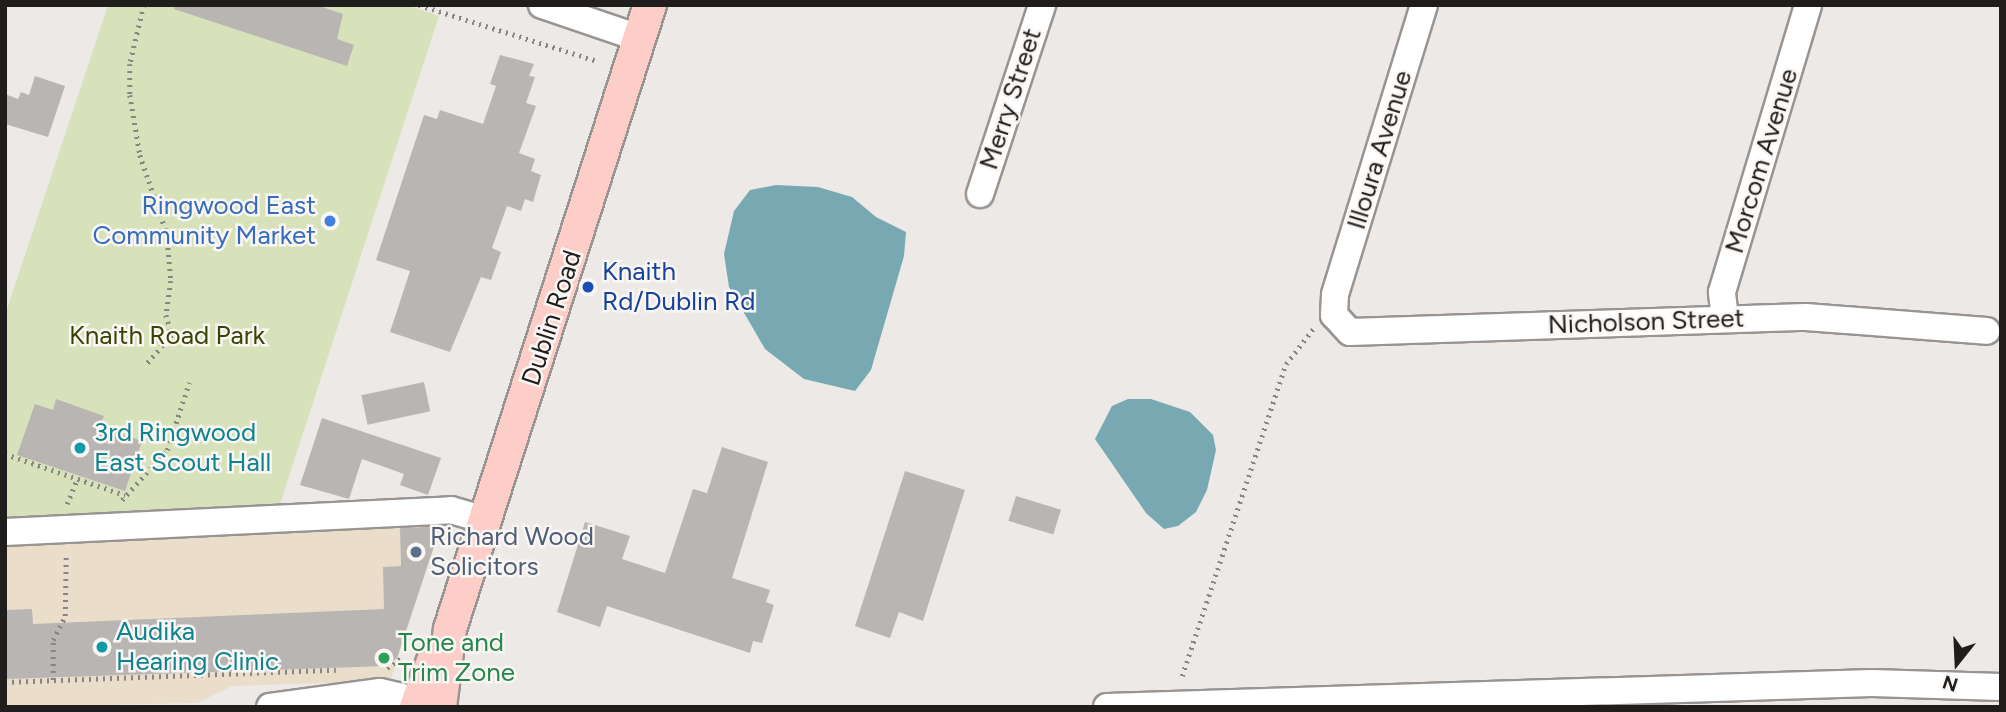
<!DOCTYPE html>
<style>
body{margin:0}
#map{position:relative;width:2006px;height:712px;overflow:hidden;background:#ede9e7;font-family:Figtree,sans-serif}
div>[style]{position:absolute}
.commercial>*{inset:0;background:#eadeca}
.green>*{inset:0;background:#d7e2bb}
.water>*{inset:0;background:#78a9b3}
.building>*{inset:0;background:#b9b5b3;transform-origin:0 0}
.path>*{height:4.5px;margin-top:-2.25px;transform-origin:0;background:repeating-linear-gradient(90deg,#888684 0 2px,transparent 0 7px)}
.roads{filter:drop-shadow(2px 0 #989492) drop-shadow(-2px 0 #989492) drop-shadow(0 2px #989492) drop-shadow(0 -2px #989492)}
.minor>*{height:26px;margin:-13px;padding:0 13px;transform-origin:13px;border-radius:13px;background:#fff}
.major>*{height:32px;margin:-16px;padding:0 16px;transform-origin:16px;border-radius:16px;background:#fdcdc7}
.dots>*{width:19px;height:19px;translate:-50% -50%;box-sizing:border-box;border:4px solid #faf6f4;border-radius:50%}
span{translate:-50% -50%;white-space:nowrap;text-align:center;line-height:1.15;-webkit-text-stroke:5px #faf6f4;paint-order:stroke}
.street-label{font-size:26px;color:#1f1e1d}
.shop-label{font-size:26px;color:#366cbe}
.right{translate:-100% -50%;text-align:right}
.transit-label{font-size:26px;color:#164399}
.left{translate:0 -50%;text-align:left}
.park-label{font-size:26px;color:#394404}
.culture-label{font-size:26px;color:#0d838f}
.service-label{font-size:26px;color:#4e5e75}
.leisure-label{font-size:26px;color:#27864d}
.frame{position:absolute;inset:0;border:7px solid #1f1e1d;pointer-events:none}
.north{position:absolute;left:1922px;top:628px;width:70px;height:70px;-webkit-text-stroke:5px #faf6f4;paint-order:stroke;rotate:198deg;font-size:19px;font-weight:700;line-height:28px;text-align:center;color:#1f1e1d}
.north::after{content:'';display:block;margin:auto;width:24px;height:32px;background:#1f1e1d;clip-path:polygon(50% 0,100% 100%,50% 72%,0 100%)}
</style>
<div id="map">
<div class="commercial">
<div style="clip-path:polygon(450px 499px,390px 681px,232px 686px,197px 703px,5px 707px,5px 524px)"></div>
</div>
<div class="green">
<div style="clip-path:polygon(108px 5px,407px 5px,439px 16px,279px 507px,5px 524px,5px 315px)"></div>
</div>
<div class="water">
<div style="clip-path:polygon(776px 185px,818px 187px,852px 197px,876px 217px,906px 232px,904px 256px,871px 370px,855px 391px,804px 379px,765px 349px,729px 287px,724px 254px,734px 211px,750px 190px)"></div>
<div style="clip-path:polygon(1128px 399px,1151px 399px,1190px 412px,1213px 435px,1216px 450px,1207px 490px,1196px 512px,1178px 526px,1164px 529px,1146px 513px,1095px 439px,1112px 406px)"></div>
</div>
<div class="building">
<div style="clip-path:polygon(175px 5px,316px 5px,343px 14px,337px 39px,354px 45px,347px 66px,174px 9px)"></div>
<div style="clip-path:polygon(500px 55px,534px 64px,529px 76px,535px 77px,526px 103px,536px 106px,519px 153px,535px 159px,531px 171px,541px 175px,533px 202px,525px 199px,521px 211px,507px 206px,492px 248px,501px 252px,491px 280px,481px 277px,450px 352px,390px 332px,410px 271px,376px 260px,424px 115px,437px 119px,440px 110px,483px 124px,496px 86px,490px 84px)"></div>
<div style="clip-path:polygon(35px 76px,65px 86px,48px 137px,5px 124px,5px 94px,18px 99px,21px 92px,29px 95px)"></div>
<div style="left:424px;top:382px;width:30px;height:64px;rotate:78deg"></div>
<div style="clip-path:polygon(56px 399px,104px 416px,100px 427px,142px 441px,125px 491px,17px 455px,35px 404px,53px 410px)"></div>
<div style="clip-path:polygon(322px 418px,441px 458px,428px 495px,400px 485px,404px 474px,362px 459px,349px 499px,300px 485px)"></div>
<div style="clip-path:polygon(722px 447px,768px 462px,732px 578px,770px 590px,766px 602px,774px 605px,762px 643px,753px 641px,750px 653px,607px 606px,600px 627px,557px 612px,585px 522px,630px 536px,622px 559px,665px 573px,693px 489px,707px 493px)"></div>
<div style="clip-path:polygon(905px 471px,965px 490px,923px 621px,899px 612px,890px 638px,855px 626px)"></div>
<div style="left:1016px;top:496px;width:47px;height:26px;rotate:17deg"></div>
<div style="clip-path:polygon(429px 527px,437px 537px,397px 658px,386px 666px,5px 679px,5px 610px,32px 609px,33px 624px,384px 609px,383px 567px,401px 566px,400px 528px)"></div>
</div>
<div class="path">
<div style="left:144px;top:5px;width:61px;rotate:103.3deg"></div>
<div style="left:130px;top:64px;width:31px;rotate:90deg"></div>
<div style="left:130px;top:95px;width:61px;rotate:80.5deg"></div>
<div style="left:140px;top:155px;width:83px;rotate:71.1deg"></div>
<div style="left:167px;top:234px;width:47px;rotate:85.1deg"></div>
<div style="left:171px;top:281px;width:34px;rotate:98deg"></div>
<div style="left:166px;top:315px;width:21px;rotate:73deg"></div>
<div style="left:172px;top:335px;width:40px;rotate:131deg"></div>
<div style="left:419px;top:5px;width:184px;rotate:17.4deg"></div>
<div style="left:5px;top:454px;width:127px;rotate:18.9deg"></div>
<div style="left:122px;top:500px;width:67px;rotate:-48deg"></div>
<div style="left:167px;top:450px;width:71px;rotate:-71.8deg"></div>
<div style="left:67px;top:504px;width:27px;rotate:-68deg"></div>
<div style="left:387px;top:668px;width:19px;rotate:-35deg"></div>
<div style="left:1182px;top:676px;width:329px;rotate:-71.6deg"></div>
<div style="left:1286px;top:364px;width:44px;rotate:-52.4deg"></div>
<div style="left:53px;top:680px;width:40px;rotate:-90deg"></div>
<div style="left:53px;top:640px;width:27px;rotate:-63deg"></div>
<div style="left:65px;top:616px;width:62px;rotate:-89.1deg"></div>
<div style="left:5px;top:682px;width:331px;rotate:-2.1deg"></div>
</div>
<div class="roads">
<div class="minor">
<div style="left:542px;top:5px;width:102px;rotate:18.8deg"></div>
<div style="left:1424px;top:5px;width:303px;rotate:107.1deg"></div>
<div style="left:1335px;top:295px;width:20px;rotate:93deg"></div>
<div style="left:1334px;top:315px;width:23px;rotate:47deg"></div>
<div style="left:1350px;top:332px;width:456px;rotate:-1.9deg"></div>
<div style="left:1806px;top:317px;width:181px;rotate:4.4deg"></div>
<div style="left:980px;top:194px;width:199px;rotate:-71.8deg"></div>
<div style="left:1725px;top:318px;width:26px;rotate:-97deg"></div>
<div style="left:1722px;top:292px;width:300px;rotate:-73.3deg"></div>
<div style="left:5px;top:532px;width:447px;rotate:-2.8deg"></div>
<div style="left:451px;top:510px;width:35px;rotate:16deg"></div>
<div style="left:270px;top:707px;width:111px;rotate:-7.8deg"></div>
<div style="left:380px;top:692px;width:58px;rotate:12.8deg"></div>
<div style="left:1107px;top:707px;width:765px;rotate:-1.8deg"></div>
<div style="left:1872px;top:683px;width:129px;rotate:1.8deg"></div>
</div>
<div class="major">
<div style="left:416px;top:707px;width:52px;rotate:-69.8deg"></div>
<div style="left:440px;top:707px;width:79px;rotate:-82.7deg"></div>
<div style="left:450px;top:629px;width:655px;rotate:-72.23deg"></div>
</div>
</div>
<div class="dots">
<div style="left:330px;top:221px;background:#3f7fe0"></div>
<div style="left:588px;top:287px;background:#1a4fb4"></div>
<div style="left:80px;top:448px;background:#0f9aa8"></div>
<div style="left:416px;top:552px;background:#5c6f8a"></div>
<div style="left:102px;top:647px;background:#0f9aa8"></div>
<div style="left:384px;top:658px;background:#2e9e5b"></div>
</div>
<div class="street-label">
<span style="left:1011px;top:99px;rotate:-72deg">Merry Street</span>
<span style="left:1380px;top:150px;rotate:-73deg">Illoura Avenue</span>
<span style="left:1762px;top:161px;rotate:-73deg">Morcom Avenue</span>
<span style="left:552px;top:318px;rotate:-72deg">Dublin Road</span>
<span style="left:1646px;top:322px;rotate:-2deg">Nicholson Street</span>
</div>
<div class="shop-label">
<span class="right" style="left:316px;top:221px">Ringwood East<br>Community Market</span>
</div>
<div class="transit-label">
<span class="left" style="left:602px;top:287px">Knaith<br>Rd/Dublin Rd</span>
</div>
<div class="park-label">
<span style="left:167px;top:336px">Knaith Road Park</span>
</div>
<div class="culture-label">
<span class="left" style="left:94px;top:448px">3rd Ringwood<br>East Scout Hall</span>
<span class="left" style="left:116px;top:647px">Audika<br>Hearing Clinic</span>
</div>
<div class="service-label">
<span class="left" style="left:430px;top:552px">Richard Wood<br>Solicitors</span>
</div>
<div class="leisure-label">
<span class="left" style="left:398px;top:658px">Tone and<br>Trim Zone</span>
</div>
<div class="frame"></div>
<div class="north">N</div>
</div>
